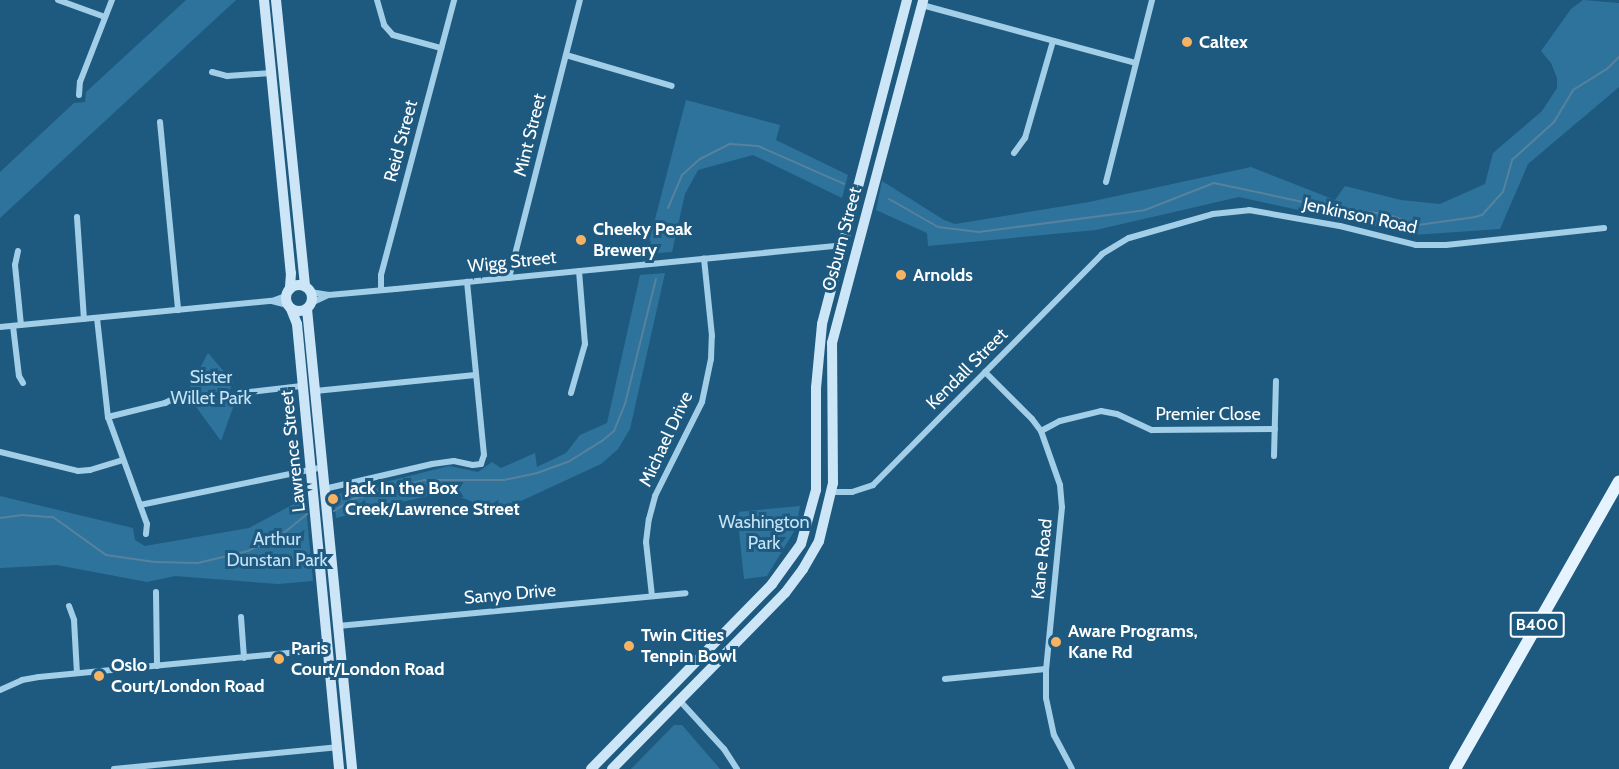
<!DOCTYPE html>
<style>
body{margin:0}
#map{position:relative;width:1619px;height:769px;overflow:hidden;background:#1e5a80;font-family:Cabin,sans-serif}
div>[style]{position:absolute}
.green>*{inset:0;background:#2e739c}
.stream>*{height:2px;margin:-1px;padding:0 1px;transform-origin:1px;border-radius:1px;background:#57829d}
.street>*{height:6px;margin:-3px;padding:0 3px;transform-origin:3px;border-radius:3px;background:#a2cee8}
.secondary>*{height:10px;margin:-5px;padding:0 5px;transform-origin:5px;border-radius:5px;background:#cde6f7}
.secondary>.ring{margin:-5px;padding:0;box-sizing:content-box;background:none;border:10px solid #cde6f7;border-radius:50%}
.primary>*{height:12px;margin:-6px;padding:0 6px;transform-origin:6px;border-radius:6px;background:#e5f3fe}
.dots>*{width:16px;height:16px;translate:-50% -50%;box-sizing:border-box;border:3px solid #1e5a80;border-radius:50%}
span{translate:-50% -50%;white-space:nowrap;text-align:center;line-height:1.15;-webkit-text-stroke:6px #1e5a80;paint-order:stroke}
.shield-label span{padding:2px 4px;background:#1e5a80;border:2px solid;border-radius:4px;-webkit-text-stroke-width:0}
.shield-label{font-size:16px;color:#fff;font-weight:700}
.poi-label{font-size:18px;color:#fff;font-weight:700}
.left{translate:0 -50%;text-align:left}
.street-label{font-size:18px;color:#fff}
.park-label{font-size:18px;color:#c6e4f6}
</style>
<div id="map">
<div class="green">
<div style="clip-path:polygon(186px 0,236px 0,0 218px,0 172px,74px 103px,85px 102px,86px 92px)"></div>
<div style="clip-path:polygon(1583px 0,1619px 3px,1619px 87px,1528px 164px,1500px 229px,1413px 235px,1239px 197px,1096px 230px,928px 246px,927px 233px,876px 210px,882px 181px,944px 220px,955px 224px,1089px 202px,1251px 167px,1335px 200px,1345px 186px,1401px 200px,1440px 204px,1485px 184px,1493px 153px,1542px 111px,1557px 88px,1557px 78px,1551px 63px,1541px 51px,1571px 9px)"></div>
<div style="clip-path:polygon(686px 100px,780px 125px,776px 140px,848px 175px,842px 198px,753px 155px,698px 170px,685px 194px,672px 252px,646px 254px)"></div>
<div style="clip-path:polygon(665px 273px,630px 429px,618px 449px,601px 464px,521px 501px,498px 506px,475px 503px,453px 494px,431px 495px,336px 518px,334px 495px,449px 466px,478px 472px,492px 462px,501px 468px,535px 453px,537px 467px,566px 453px,580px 435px,607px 423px,640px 275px)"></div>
<div style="clip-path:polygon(208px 353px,233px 382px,229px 392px,235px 402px,221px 441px,191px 400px,190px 387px)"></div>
<div style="clip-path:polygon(0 496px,133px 528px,135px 540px,145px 546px,249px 528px,305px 498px,313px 581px,278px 584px,175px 576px,147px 582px,57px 565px,0 568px)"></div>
<div style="clip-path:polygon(800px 506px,796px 528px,767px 576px,744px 579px,737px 512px)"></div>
<div style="clip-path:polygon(674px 725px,682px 725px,720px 769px,631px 769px)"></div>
</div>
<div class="stream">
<div style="left:889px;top:199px;width:56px;rotate:29.7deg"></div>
<div style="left:938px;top:227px;width:41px;rotate:7deg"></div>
<div style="left:979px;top:232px;width:167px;rotate:-7.5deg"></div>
<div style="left:1145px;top:210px;width:74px;rotate:-21.4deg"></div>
<div style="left:1214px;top:183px;width:121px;rotate:12deg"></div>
<div style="left:1332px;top:208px;width:54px;rotate:6.3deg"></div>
<div style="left:1386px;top:214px;width:34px;rotate:19deg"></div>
<div style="left:1418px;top:225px;width:58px;rotate:-8deg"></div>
<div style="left:1475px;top:217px;width:7px;rotate:-16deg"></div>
<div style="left:1482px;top:215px;width:31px;rotate:-48deg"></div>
<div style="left:1503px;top:192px;width:33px;rotate:-74deg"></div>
<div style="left:1512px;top:160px;width:57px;rotate:-42.1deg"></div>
<div style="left:1554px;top:122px;width:37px;rotate:-59deg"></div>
<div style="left:1573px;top:90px;width:40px;rotate:-32deg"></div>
<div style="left:1607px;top:69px;width:17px;rotate:-45deg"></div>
<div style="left:668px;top:208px;width:36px;rotate:-67deg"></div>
<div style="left:682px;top:175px;width:24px;rotate:-42deg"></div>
<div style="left:700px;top:159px;width:34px;rotate:-27deg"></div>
<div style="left:730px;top:144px;width:28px;rotate:4deg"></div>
<div style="left:758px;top:146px;width:94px;rotate:23.8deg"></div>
<div style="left:334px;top:511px;width:22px;rotate:-32deg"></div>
<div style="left:353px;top:499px;width:73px;rotate:-15deg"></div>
<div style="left:424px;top:480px;width:80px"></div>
<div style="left:504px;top:480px;width:34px;rotate:-12deg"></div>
<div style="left:537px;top:473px;width:33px;rotate:-20deg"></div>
<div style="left:568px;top:462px;width:40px;rotate:-32deg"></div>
<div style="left:602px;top:441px;width:16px;rotate:-40deg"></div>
<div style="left:614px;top:431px;width:29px;rotate:-68deg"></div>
<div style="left:625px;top:404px;width:129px;rotate:-76.1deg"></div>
<div style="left:0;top:518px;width:22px;rotate:-8deg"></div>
<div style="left:22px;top:515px;width:31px;rotate:4deg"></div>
<div style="left:53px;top:517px;width:65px;rotate:35.6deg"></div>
<div style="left:106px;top:555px;width:49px;rotate:8.1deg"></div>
<div style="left:155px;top:562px;width:43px;rotate:1.3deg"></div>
<div style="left:198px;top:563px;width:51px;rotate:-13.5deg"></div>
<div style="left:248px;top:551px;width:35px;rotate:-25deg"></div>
<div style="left:280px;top:536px;width:35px;rotate:-39deg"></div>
</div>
<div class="street">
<div style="left:58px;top:0;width:50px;rotate:19.9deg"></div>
<div style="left:377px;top:0;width:26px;rotate:74deg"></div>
<div style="left:384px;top:25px;width:13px;rotate:48deg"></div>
<div style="left:393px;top:35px;width:50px;rotate:15.2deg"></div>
<div style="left:922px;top:5px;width:221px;rotate:15.2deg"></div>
<div style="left:566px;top:55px;width:110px;rotate:16.3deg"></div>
<div style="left:212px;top:72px;width:16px;rotate:15deg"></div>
<div style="left:227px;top:76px;width:44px;rotate:-3.9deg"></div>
<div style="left:79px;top:95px;width:13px;rotate:-86deg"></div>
<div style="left:80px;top:82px;width:88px;rotate:-68.7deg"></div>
<div style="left:160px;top:122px;width:189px;rotate:84.5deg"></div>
<div style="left:1014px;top:153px;width:19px;rotate:-54deg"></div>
<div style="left:1025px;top:138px;width:101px;rotate:-73.9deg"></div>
<div style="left:1106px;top:182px;width:188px;rotate:-75.8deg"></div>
<div style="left:77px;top:217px;width:102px;rotate:86.1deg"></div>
<div style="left:18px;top:251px;width:14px;rotate:102deg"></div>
<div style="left:15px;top:265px;width:60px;rotate:84.3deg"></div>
<div style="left:509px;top:278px;width:287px;rotate:-75.7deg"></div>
<div style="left:381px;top:290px;width:15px;rotate:-90deg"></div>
<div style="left:381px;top:275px;width:285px;rotate:-75.1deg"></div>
<div style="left:310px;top:292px;width:19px;rotate:9deg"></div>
<div style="left:329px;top:295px;width:67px;rotate:-5.1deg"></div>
<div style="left:396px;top:289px;width:447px;rotate:-5.6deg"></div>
<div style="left:272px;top:301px;width:16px;rotate:15deg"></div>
<div style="left:311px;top:303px;width:19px;rotate:-25deg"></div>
<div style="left:97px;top:318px;width:100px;rotate:83.7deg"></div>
<div style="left:108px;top:417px;width:114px;rotate:70deg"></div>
<div style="left:147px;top:524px;width:10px;rotate:96deg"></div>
<div style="left:13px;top:326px;width:50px;rotate:83.2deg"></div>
<div style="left:19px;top:376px;width:8px;rotate:60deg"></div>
<div style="left:0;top:327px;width:273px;rotate:-5.5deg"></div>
<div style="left:272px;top:301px;width:15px;rotate:-20deg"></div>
<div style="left:985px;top:372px;width:66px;rotate:45deg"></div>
<div style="left:1032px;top:419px;width:15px;rotate:53deg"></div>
<div style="left:1041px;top:431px;width:57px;rotate:70.6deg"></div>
<div style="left:1060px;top:485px;width:22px;rotate:85deg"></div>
<div style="left:1062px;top:507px;width:163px;rotate:95.6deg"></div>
<div style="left:1046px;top:669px;width:29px;rotate:90deg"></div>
<div style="left:1046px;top:698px;width:38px;rotate:78deg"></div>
<div style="left:1054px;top:735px;width:38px;rotate:62deg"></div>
<div style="left:315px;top:391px;width:161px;rotate:-5.7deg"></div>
<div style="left:240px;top:393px;width:62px;rotate:-6.4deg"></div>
<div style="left:571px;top:393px;width:51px;rotate:-74.1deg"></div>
<div style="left:585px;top:344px;width:73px;rotate:-94.7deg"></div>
<div style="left:108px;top:417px;width:59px;rotate:-13.8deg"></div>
<div style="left:165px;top:403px;width:18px;rotate:-27deg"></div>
<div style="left:1041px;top:431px;width:21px;rotate:-28deg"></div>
<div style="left:1060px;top:421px;width:42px;rotate:-13.7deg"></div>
<div style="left:1101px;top:411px;width:16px;rotate:11deg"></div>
<div style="left:1117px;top:414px;width:38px;rotate:25deg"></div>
<div style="left:1152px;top:430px;width:123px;rotate:-0.5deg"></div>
<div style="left:0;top:452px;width:80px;rotate:13.7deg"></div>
<div style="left:78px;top:471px;width:12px;rotate:-5deg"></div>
<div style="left:90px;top:470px;width:34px;rotate:-17deg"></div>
<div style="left:1274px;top:456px;width:75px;rotate:-88.5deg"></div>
<div style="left:324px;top:489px;width:111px;rotate:-13deg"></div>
<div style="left:432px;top:464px;width:22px;rotate:-8deg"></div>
<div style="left:454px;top:461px;width:19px;rotate:12deg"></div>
<div style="left:473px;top:465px;width:8px;rotate:-7deg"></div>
<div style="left:481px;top:464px;width:9px;rotate:-72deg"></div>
<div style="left:484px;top:455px;width:174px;rotate:-95.6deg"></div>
<div style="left:831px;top:492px;width:21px"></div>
<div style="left:852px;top:492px;width:22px;rotate:-18deg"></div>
<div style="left:873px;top:485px;width:325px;rotate:-45.2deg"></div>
<div style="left:1102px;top:254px;width:31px;rotate:-31deg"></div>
<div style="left:1129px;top:238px;width:87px;rotate:-15.9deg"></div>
<div style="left:1213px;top:214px;width:36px;rotate:-6deg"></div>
<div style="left:1249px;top:210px;width:92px;rotate:10deg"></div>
<div style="left:1340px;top:226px;width:78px;rotate:14deg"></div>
<div style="left:1416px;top:245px;width:30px"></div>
<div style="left:1446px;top:245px;width:159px;rotate:-6.1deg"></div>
<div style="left:140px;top:505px;width:187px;rotate:-11.7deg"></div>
<div style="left:156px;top:592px;width:74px;rotate:89.2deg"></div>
<div style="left:652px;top:596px;width:54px;rotate:-96.3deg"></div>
<div style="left:646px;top:542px;width:23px;rotate:-83deg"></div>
<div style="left:649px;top:519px;width:24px;rotate:-75deg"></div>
<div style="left:655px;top:496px;width:105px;rotate:-63.4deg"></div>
<div style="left:702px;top:402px;width:44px;rotate:-78.2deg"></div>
<div style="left:711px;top:359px;width:23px;rotate:-88deg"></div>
<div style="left:712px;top:336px;width:78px;rotate:-95.9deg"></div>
<div style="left:69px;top:606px;width:15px;rotate:70deg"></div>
<div style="left:74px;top:620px;width:53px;rotate:86.8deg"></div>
<div style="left:241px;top:617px;width:41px;rotate:85.8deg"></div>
<div style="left:338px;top:626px;width:349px;rotate:-5.4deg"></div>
<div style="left:945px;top:679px;width:101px;rotate:-5.7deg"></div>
<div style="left:0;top:690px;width:24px;rotate:-24deg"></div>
<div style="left:22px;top:680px;width:17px;rotate:-10deg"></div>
<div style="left:39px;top:677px;width:290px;rotate:-5.5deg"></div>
<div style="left:680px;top:701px;width:65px;rotate:47.5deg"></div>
<div style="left:724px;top:749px;width:24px;rotate:57deg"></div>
<div style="left:114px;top:769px;width:224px;rotate:-5.6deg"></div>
</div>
<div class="secondary">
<div style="left:264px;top:0;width:274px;rotate:84.4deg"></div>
<div style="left:291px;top:273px;width:16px;rotate:94deg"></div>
<div style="left:276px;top:0;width:288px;rotate:84.2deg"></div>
<div class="ring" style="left:286px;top:285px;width:16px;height:16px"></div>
<div style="left:291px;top:309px;width:16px;rotate:68deg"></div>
<div style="left:297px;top:324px;width:447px;rotate:84.6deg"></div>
<div style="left:307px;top:309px;width:462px;rotate:84.4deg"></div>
<div style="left:591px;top:769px;width:259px;rotate:-45.6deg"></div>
<div style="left:772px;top:584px;width:49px;rotate:-54.1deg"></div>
<div style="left:801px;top:544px;width:56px;rotate:-74.5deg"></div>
<div style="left:816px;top:490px;width:102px;rotate:-90deg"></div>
<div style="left:816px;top:388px;width:64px;rotate:-84.6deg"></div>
<div style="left:822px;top:324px;width:335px;rotate:-75.3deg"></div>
<div style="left:612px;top:769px;width:247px;rotate:-45.5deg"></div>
<div style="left:785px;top:593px;width:30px;rotate:-53deg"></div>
<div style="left:803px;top:569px;width:32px;rotate:-60deg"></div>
<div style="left:819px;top:541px;width:60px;rotate:-76.4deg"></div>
<div style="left:833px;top:483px;width:140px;rotate:-90.4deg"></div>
<div style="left:832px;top:343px;width:355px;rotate:-75.1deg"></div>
</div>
<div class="primary">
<div style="left:1455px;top:769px;width:331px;rotate:-60.3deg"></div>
</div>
<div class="dots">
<div style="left:1187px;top:42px;background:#f7b262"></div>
<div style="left:581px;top:240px;background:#f7b262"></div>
<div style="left:901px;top:275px;background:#f7b262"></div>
<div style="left:333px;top:499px;background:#f7b262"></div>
<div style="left:1056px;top:642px;background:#f7b262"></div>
<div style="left:629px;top:646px;background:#f7b262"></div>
<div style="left:279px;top:659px;background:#f7b262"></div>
<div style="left:99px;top:676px;background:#f7b262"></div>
</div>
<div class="shield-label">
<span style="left:1537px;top:625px">B400</span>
</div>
<div class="poi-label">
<span class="left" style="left:1199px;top:42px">Caltex</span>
<span class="left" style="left:593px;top:240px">Cheeky Peak<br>Brewery</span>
<span class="left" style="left:913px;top:275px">Arnolds</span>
<span class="left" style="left:345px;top:499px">Jack In the Box<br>Creek/Lawrence Street</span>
<span class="left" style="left:1068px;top:642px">Aware Programs,<br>Kane Rd</span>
<span class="left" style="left:641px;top:646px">Twin Cities<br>Tenpin Bowl</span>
<span class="left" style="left:291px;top:659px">Paris<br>Court/London Road</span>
<span class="left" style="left:111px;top:676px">Oslo<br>Court/London Road</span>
</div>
<div class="street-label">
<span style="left:530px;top:135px;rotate:-76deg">Mint Street</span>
<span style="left:401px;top:141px;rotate:-75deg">Reid Street</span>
<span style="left:1360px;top:216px;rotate:12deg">Jenkinson Road</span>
<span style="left:842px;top:239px;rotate:-75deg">Osburn Street</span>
<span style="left:512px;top:262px;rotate:-6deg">Wigg Street</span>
<span style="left:967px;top:369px;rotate:-45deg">Kendall Street</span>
<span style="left:1208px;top:414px">Premier Close</span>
<span style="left:666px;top:439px;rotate:-65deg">Michael Drive</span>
<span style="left:293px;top:451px;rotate:-96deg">Lawrence Street</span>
<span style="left:1042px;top:559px;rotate:-84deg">Kane Road</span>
<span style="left:510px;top:594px;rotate:-5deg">Sanyo Drive</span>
</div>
<div class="park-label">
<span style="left:211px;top:388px">Sister<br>Willet Park</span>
<span style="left:764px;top:533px">Washington<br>Park</span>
<span style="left:277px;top:550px">Arthur<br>Dunstan Park</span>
</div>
</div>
